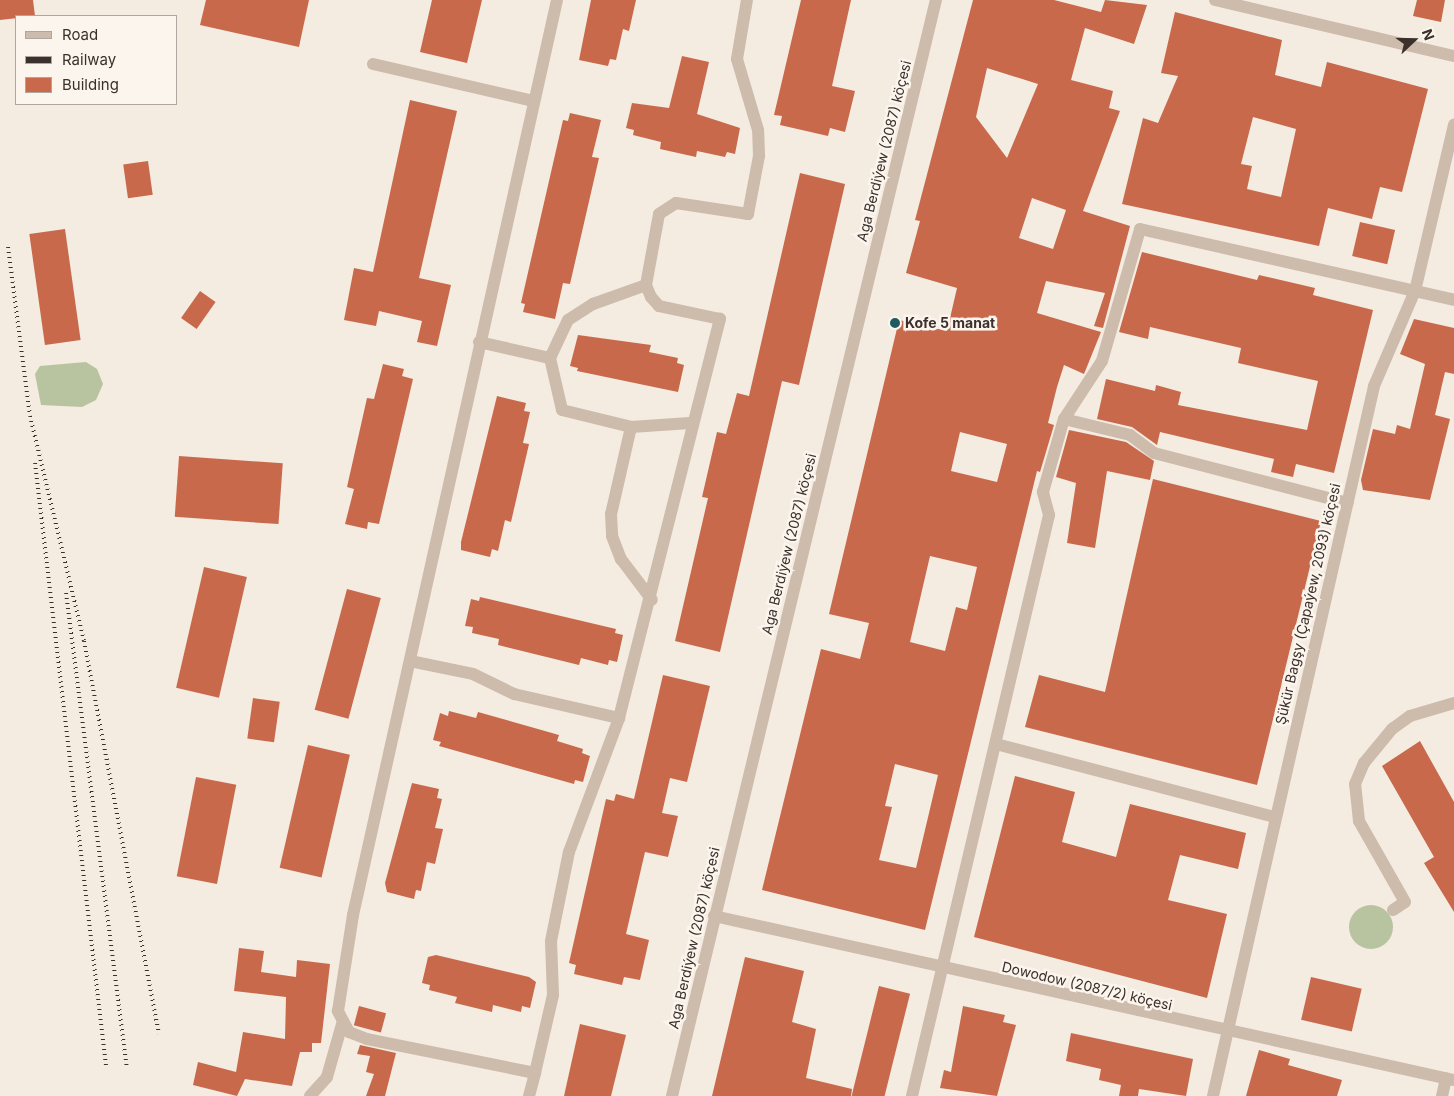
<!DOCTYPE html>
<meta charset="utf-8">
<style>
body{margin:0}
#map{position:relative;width:1454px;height:1096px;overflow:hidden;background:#f4ebe1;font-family:Inter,sans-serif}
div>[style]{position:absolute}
.green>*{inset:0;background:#b8c4a0}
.round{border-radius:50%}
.building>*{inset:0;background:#c8694b;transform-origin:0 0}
.minor>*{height:12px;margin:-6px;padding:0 6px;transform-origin:6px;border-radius:6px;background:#cdbbac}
.rail>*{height:4px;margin-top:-2px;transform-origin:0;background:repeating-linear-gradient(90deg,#3b302b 0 1px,transparent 0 5px)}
.dots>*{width:14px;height:14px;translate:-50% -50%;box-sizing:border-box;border:2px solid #fbf5ee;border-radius:50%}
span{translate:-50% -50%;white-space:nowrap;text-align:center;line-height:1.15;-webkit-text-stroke:5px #fbf5ee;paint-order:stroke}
.street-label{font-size:14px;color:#3b302b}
.poi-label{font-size:14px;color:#3b302b;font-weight:700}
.left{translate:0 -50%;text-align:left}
.legend{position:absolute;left:15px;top:15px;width:162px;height:90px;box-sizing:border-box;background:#fbf5ee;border:1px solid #aea6a0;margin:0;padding:6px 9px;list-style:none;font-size:15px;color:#3b302b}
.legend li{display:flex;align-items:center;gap:10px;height:25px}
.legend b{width:25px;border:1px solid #aea6a0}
.north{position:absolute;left:1389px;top:15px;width:50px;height:50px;-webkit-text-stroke:4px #fbf5ee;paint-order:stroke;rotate:69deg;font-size:14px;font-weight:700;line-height:20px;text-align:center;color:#3b302b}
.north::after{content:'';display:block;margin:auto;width:18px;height:22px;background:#3b302b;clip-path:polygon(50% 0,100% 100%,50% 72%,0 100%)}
</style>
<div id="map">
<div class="green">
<div style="clip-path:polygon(86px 362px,97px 369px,103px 384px,96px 400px,82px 407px,41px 405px,35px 374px,40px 366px)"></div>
<div class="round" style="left:1349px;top:905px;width:44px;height:44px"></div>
</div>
<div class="building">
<div style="clip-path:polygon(0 0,33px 0,35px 16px,0 20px)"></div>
<div style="clip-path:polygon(206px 0,309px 0,299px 47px,200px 25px)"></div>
<div style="clip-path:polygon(432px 0,482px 0,467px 63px,420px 52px)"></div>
<div style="clip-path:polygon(591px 0,636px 0,629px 31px,623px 29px,616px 60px,610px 59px,608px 66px,579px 60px)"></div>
<div style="clip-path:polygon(801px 0,851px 0,832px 86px,855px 91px,845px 132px,830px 128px,828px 136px,780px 125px,782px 116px,774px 115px)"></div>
<div style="clip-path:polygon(evenodd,973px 0,1054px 0,1101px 12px,1105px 0,1147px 5px,1134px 44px,1085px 28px,1071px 80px,1113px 91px,1109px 108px,1120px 111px,1083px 211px,1130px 226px,1103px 328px,1094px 326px,1105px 293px,1046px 281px,1037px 313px,1101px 332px,1084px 374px,1064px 365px,1057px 387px,1048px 423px,1054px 425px,1040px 472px,1037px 471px,925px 930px,762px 890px,821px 649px,860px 659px,869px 623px,829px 614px,899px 320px,947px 331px,957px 288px,906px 273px,920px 221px,915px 220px,973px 0,987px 68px,1038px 84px,1007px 158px,976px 117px,987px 68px,973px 0,1032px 198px,1066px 210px,1053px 249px,1019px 238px,1032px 198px,973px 0,960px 432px,1007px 444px,997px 482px,951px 471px,960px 432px,973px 0,930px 556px,977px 567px,967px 610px,956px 607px,945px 651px,910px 642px,930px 556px,973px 0,895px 764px,938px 775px,916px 868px,879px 860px,892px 807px,885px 806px,895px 764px)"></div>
<div style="clip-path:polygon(1417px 0,1445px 0,1441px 22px,1413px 16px)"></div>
<div style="clip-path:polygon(evenodd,1175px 12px,1282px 40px,1275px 75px,1321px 87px,1327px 62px,1428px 89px,1402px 192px,1380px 187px,1372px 219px,1328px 208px,1319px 246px,1122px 204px,1143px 118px,1158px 123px,1178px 76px,1161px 73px,1175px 12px,1253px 117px,1296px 129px,1281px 197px,1247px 189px,1252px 166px,1241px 164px,1253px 117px)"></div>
<div style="clip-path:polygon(682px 56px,709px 62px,697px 114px,740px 128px,735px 154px,727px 152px,725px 157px,697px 151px,696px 157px,660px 149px,661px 142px,633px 135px,634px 130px,626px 128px,632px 103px,669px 108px)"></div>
<div style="clip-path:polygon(410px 100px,457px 111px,419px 278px,451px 285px,437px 346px,417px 342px,422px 321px,379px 311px,376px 326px,344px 320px,354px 268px,373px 272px)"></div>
<div style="clip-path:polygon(570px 113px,601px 120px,592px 157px,599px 158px,570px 284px,563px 283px,555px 319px,523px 312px,525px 304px,521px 303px,563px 120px,568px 121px)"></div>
<div style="left:148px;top:161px;width:34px;height:25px;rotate:82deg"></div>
<div style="clip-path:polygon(800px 173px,845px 184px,799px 385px,782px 381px,720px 652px,675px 641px,708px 498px,702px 497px,717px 432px,726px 434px,737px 393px,749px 396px)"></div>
<div style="left:1360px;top:222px;width:36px;height:35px;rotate:13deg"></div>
<div style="left:65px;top:229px;width:112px;height:36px;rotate:82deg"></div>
<div style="clip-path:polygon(1142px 252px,1257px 280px,1259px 275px,1315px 288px,1313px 295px,1373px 310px,1334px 473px,1296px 464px,1293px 477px,1271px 472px,1274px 459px,1160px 432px,1157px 445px,1132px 427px,1097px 419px,1106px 379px,1155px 391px,1156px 385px,1181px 392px,1178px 405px,1307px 430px,1318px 381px,1238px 363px,1241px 348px,1150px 327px,1148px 339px,1119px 332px)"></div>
<div style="left:200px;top:291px;width:19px;height:33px;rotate:35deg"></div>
<div style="clip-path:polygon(1414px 319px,1454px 328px,1454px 374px,1445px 372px,1435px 415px,1450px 419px,1430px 500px,1363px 490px,1361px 480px,1373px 429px,1395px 434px,1397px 425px,1410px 429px,1425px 364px,1400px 354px)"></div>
<div style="clip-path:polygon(578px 335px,651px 345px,649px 352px,678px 358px,677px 363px,684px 365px,678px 392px,577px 371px,578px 368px,570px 366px)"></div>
<div style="clip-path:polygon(383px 364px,404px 369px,402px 376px,413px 379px,379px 524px,368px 522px,367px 529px,345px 524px,354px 489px,347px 487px,367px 398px,374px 399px)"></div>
<div style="clip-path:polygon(497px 396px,526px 403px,524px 411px,530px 412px,523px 443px,529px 444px,511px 522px,505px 520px,498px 551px,492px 549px,490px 557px,461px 550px,461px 542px)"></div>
<div style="clip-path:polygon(1069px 430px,1126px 442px,1154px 461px,1150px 480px,1107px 471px,1095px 548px,1067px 543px,1076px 483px,1056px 477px)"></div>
<div style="left:179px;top:456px;width:104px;height:61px;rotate:4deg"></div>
<div style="clip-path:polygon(1153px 479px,1321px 521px,1257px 785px,1025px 727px,1039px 675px,1105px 692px)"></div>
<div style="left:204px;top:567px;width:44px;height:124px;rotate:13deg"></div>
<div style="left:347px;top:589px;width:35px;height:125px;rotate:15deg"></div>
<div style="clip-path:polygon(480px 597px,616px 629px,615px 633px,623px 635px,617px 662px,609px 660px,608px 665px,581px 658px,579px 665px,498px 645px,499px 639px,472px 633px,473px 627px,465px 626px,471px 599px,479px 601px)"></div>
<div style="clip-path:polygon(663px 675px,710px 686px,687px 782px,670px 778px,662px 813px,678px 816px,668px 857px,645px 852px,626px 934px,649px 940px,640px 980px,624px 977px,622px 985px,574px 974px,576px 965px,569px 963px,606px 799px,614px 801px,616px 794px,634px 799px)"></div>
<div style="left:253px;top:698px;width:27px;height:41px;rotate:8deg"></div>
<div style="clip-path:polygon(449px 711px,476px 718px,478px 712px,559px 735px,557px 741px,583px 749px,582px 753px,590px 756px,583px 782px,575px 780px,574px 784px,439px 746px,441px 742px,433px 740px,440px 713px,448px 716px)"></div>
<div style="clip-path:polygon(1420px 741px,1454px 802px,1454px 912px,1424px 863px,1434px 857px,1382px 766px)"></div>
<div style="left:308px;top:745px;width:43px;height:126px;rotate:13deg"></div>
<div style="clip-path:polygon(1015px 776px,1075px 792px,1062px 842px,1116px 857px,1130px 804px,1246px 833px,1238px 869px,1180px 855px,1168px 900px,1227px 914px,1207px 998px,974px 937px)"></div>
<div style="left:196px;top:777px;width:41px;height:101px;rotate:11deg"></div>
<div style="clip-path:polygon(412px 783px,439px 789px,437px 798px,442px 799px,435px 828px,443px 829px,435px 864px,427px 862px,421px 891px,416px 890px,414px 899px,387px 892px,385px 883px)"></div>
<div style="clip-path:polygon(239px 948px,264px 951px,261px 972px,296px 977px,297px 960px,330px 964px,321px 1043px,312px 1043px,312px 1052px,300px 1052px,292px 1086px,245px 1079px,237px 1096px,193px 1085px,198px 1062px,236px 1072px,243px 1032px,285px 1039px,286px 997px,234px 991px)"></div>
<div style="clip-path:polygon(436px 955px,529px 977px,536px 982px,530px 1008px,522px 1006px,521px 1012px,493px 1005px,492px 1012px,455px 1003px,457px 997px,429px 990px,430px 985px,422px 983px,428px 957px)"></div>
<div style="clip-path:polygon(745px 957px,804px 971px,792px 1022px,816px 1029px,806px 1078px,852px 1089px,851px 1096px,712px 1096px)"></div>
<div style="left:1311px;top:977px;width:52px;height:44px;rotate:13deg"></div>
<div style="left:879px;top:986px;width:32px;height:113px;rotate:14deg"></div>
<div style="left:359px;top:1006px;width:28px;height:20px;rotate:15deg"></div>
<div style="clip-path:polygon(963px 1006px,1005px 1015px,1003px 1022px,1016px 1025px,997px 1096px,940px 1088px,944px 1070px,951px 1072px)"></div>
<div style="clip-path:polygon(580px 1024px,626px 1035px,611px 1096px,564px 1096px)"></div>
<div style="clip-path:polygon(1071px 1033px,1193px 1059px,1186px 1096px,1139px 1089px,1138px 1096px,1119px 1096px,1121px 1085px,1099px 1080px,1101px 1069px,1066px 1061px)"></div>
<div style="clip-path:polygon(360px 1045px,396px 1053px,385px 1096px,366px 1096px,374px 1074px,366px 1072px,370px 1056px,357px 1054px)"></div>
<div style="clip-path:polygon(1259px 1050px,1290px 1059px,1288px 1065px,1342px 1080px,1337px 1096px,1246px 1096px)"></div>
</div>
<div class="minor">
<div style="left:1215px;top:0;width:245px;rotate:13.2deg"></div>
<div style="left:373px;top:64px;width:164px;rotate:13deg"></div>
<div style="left:479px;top:342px;width:73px;rotate:12.7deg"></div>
<div style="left:550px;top:358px;width:53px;rotate:77deg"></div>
<div style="left:562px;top:410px;width:71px;rotate:13.8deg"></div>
<div style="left:631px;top:427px;width:59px;rotate:-3.9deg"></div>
<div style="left:550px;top:358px;width:42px;rotate:-64.7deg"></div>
<div style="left:568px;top:320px;width:30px;rotate:-33deg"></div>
<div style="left:593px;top:304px;width:56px;rotate:-19.7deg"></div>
<div style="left:1064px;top:419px;width:68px;rotate:13.6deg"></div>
<div style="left:1130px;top:435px;width:30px;rotate:37deg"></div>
<div style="left:1154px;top:453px;width:200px;rotate:14.5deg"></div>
<div style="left:631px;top:427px;width:89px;rotate:102.9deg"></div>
<div style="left:611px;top:514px;width:22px;rotate:87deg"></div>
<div style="left:612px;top:536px;width:25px;rotate:69deg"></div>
<div style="left:621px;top:559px;width:51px;rotate:52.9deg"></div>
<div style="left:410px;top:661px;width:64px;rotate:11.7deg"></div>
<div style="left:473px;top:674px;width:46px;rotate:26deg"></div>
<div style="left:514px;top:694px;width:108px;rotate:12.9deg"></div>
<div style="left:996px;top:744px;width:287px;rotate:14.7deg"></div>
<div style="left:1393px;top:910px;width:14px;rotate:-34deg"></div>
<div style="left:1405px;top:902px;width:93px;rotate:-119.6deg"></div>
<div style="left:1359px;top:821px;width:37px;rotate:-96deg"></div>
<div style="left:1355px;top:784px;width:23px;rotate:-67deg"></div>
<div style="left:1364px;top:763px;width:44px;rotate:-50.5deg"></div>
<div style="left:1392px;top:729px;width:22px;rotate:-36deg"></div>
<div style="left:1410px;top:716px;width:46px;rotate:-16.5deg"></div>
<div style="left:714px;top:916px;width:758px;rotate:12.5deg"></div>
<div style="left:535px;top:1073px;width:80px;rotate:-77deg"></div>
<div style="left:553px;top:995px;width:54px;rotate:-92.1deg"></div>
<div style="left:551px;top:941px;width:91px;rotate:-78.6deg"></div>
<div style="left:569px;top:852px;width:143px;rotate:-69.5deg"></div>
<div style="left:619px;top:718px;width:412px;rotate:-75.8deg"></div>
<div style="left:720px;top:319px;width:62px;rotate:-168deg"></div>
<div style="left:659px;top:306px;width:12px;rotate:-132deg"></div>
<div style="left:651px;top:297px;width:13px;rotate:-113deg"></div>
<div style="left:646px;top:285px;width:72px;rotate:-79.6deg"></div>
<div style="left:659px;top:214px;width:20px;rotate:-33deg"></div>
<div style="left:676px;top:203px;width:73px;rotate:8.7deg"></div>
<div style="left:748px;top:214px;width:59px;rotate:-79.3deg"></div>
<div style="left:759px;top:156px;width:26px;rotate:-92deg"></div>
<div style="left:758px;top:130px;width:74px;rotate:-106.5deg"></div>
<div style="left:737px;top:59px;width:60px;rotate:-80.4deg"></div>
<div style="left:310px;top:1096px;width:25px;rotate:-48deg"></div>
<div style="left:327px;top:1077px;width:58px;rotate:-74.1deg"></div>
<div style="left:529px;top:1096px;width:24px;rotate:-75deg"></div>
<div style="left:535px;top:1073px;width:171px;rotate:-168.6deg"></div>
<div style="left:367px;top:1039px;width:19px;rotate:-159deg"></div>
<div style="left:349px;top:1032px;width:24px;rotate:-118deg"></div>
<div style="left:338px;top:1011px;width:97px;rotate:-81.1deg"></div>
<div style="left:353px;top:915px;width:937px;rotate:-77.43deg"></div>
<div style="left:672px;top:1096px;width:1127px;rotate:-76.46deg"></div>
<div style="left:912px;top:1096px;width:597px;rotate:-76.73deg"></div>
<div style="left:1049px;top:515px;width:24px;rotate:-105deg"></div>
<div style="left:1043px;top:492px;width:76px;rotate:-74deg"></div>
<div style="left:1064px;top:419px;width:69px;rotate:-56.8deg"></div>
<div style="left:1102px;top:361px;width:137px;rotate:-73.9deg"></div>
<div style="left:1140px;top:229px;width:322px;rotate:12.7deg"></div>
<div style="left:1213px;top:1096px;width:728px;rotate:-77.22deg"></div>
<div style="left:1374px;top:386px;width:103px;rotate:-66.7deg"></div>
<div style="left:1415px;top:291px;width:171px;rotate:-76.8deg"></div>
<div style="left:1442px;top:1096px;width:18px;rotate:-77deg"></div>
</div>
<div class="rail">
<div style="left:8px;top:247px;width:170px;rotate:82.6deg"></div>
<div style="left:30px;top:416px;width:231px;rotate:76.5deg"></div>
<div style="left:84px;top:641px;width:400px;rotate:79.2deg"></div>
<div style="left:35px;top:463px;width:607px;rotate:83.28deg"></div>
<div style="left:66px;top:593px;width:477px;rotate:82.7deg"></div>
</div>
<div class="dots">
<div style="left:895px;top:323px;background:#1f5a5e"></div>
</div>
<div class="street-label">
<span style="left:884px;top:151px;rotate:-76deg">Aga Berdiýew (2087) köçesi</span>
<span style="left:789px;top:544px;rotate:-76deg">Aga Berdiýew (2087) köçesi</span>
<span style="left:1308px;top:604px;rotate:-77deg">Şükür Bagşy (Çapaýew, 2093) köçesi</span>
<span style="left:694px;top:938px;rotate:-77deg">Aga Berdiýew (2087) köçesi</span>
<span style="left:1087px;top:986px;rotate:13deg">Dowodow (2087/2) köçesi</span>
</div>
<div class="poi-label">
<span class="left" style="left:905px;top:323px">Kofe 5 manat</span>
</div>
<ul class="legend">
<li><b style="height:6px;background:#cdbbac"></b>Road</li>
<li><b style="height:6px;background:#3b302b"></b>Railway</li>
<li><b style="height:14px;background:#c8694b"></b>Building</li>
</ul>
<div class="north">N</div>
</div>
